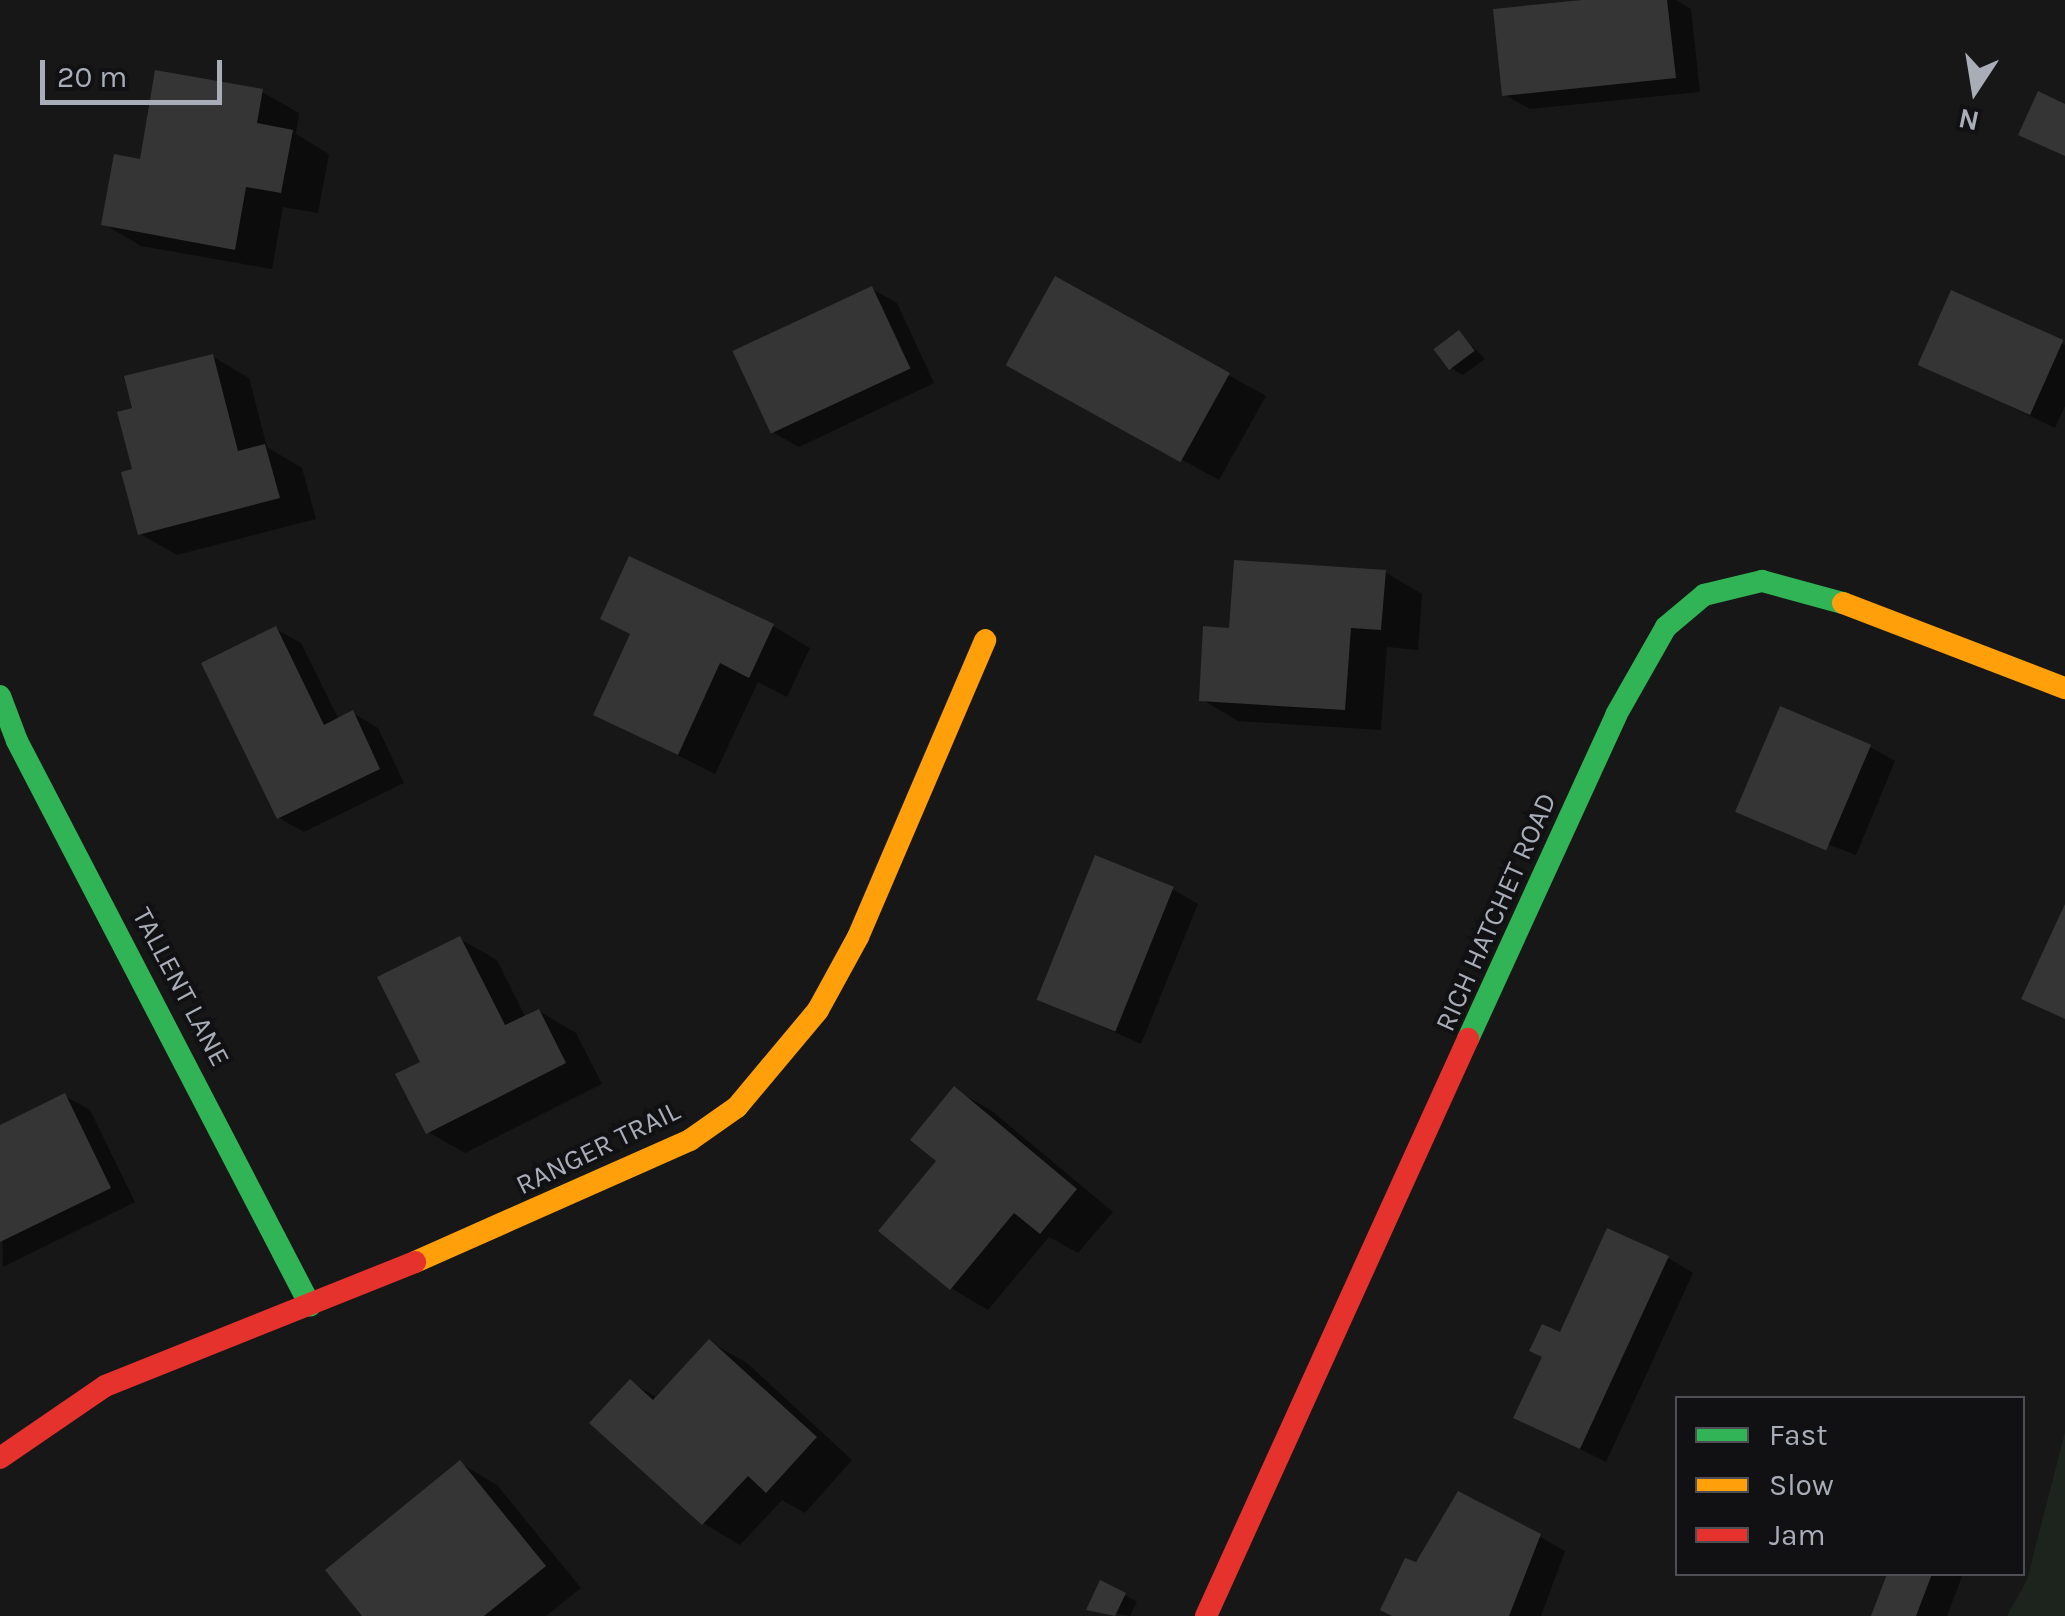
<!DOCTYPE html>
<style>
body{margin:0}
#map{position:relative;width:2065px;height:1616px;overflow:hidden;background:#171717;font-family:Karla,sans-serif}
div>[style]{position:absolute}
.green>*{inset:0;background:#1d241e}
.shadow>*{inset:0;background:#0007}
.building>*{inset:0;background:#353536;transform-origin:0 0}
.fast>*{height:22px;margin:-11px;padding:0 11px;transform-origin:11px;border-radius:11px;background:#30b455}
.slow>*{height:22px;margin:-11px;padding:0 11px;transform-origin:11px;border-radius:11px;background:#ff9f0a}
.jam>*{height:22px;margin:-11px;padding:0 11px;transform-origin:11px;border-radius:11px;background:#e5322d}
span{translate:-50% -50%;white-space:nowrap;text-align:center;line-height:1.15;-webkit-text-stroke:8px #111113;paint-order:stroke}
.street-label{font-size:28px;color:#a8adb8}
.legend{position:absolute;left:1675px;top:1396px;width:350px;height:180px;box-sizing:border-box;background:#111113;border:2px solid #4d4f55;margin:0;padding:12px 18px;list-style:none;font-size:30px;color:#a8adb8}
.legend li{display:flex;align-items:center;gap:20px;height:50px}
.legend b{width:50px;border:2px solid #4d4f55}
.north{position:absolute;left:1925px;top:40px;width:100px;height:100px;-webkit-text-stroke:8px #111113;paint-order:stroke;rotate:192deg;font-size:28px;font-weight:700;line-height:40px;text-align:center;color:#a8adb8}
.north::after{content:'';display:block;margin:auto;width:35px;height:45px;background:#a8adb8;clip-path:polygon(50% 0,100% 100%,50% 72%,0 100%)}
.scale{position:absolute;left:40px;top:60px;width:182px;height:45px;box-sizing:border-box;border:5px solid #a8adb8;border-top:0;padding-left:12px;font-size:30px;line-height:35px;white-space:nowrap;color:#a8adb8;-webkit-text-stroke:8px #111113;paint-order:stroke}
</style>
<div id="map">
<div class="green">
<div style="clip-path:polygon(2065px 1432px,2065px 1616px,2007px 1616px,2027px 1580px)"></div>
</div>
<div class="shadow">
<div style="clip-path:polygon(1607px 0,1676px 0,1691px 9px,1700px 92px,1530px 109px,1505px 95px)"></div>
<div style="clip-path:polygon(262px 92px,299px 113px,296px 134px,329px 154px,318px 213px,283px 207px,272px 269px,141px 246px,104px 224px,142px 162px)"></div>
<div style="clip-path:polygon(1056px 280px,1266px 396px,1219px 480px,1046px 385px)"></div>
<div style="clip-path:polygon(872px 289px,897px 303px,934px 383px,799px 447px,774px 433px)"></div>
<div style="clip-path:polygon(1952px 293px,2065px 345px,2065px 406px,2055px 428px,1920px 364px)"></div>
<div style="clip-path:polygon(1459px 333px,1485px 359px,1463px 375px,1451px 368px)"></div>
<div style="clip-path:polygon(212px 356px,249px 378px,267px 447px,302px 468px,316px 519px,177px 555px,140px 534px,135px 410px)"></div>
<div style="clip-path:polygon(1385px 572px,1422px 594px,1418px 650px,1387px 647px,1381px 730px,1238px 721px,1201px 699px,1232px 630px)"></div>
<div style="clip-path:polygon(773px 626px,810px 648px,787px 697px,758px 682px,715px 774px,596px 714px)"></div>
<div style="clip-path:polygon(276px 629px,301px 643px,339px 720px,353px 713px,378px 728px,404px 783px,304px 832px,279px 818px)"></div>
<div style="clip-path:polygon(1870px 747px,1895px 761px,1856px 855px,1739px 811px)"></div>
<div style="clip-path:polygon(1172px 889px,1198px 904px,1141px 1044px,1039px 998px)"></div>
<div style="clip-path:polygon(460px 939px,497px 960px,526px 1018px,539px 1011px,576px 1033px,602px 1084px,465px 1153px,428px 1132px,423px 1063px)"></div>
<div style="clip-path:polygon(955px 1090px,992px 1111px,1113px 1212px,1078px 1253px,1049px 1237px,988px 1310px,951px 1288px,939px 1161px)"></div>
<div style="clip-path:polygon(65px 1096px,90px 1110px,135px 1202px,3px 1267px,0 1128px)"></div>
<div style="clip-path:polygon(1668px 1258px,1693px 1273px,1606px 1462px,1517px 1417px,1561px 1335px)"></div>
<div style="clip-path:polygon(710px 1342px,747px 1363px,852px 1460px,805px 1513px,782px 1500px,740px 1545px,703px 1523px,630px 1382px,658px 1398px)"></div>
<div style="clip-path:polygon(460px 1463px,497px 1485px,581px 1588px,546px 1616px,365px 1616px)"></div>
<div style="clip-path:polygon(1539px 1536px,1565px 1551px,1541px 1616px,1394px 1616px,1417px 1565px)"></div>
<div style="clip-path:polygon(1890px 1574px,1963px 1574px,1947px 1616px,1874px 1616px)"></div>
<div style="clip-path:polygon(1125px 1595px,1137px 1602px,1130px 1616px,1089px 1609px)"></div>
</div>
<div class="building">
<div style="clip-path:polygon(1582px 0,1667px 0,1676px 78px,1502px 96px,1493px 9px)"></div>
<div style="clip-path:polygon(155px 70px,263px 89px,257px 123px,293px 130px,281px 193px,246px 187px,235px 250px,101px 225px,114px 154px,140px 159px)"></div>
<div style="clip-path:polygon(2038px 91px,2065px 104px,2065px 156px,2018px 135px)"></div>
<div style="left:1055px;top:276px;width:200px;height:102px;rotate:29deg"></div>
<div style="left:872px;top:286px;width:91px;height:154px;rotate:65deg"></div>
<div style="left:1951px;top:290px;width:123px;height:82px;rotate:24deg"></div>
<div style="left:1459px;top:330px;width:26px;height:32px;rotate:53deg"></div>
<div style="clip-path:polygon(213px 354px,238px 451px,265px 444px,280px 498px,138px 535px,121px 472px,132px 469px,117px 412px,132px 408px,124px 376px)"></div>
<div style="clip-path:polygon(629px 556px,774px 624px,749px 678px,720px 663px,678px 755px,593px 715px,630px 634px,600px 619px)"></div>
<div style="clip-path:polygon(1234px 560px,1386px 570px,1381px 630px,1351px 628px,1345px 710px,1199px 701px,1203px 626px,1229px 628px)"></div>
<div style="clip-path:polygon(276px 626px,324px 725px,353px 710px,380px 769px,277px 819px,201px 663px)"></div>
<div style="left:1780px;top:706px;width:99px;height:115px;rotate:23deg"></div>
<div style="left:1095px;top:855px;width:85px;height:156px;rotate:22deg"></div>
<div style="clip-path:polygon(2065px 904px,2065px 1019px,2021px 999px)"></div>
<div style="clip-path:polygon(460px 936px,505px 1025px,539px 1009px,566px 1063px,426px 1134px,395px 1074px,420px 1062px,377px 977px)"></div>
<div style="clip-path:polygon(954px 1086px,1077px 1189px,1040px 1234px,1014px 1213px,950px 1290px,878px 1231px,936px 1161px,910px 1140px)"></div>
<div style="clip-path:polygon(65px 1093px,111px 1188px,0 1242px,0 1125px)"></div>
<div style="clip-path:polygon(1607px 1228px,1669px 1256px,1580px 1449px,1513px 1418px,1542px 1357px,1529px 1351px,1542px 1324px,1560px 1332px)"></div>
<div style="clip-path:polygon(709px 1339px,817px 1437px,766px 1493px,748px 1476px,702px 1525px,589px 1423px,630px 1379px,653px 1400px)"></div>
<div style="clip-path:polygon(460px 1460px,546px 1566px,484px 1616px,362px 1616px,325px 1570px)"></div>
<div style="clip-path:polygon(1458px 1491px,1541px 1534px,1509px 1616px,1392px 1616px,1380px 1610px,1405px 1558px,1416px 1562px)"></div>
<div style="clip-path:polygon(1887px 1574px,1932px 1574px,1916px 1616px,1871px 1616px)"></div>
<div style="clip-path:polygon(1100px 1580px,1126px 1593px,1115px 1616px,1086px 1610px)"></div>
</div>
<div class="fast">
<div style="left:0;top:696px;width:48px;rotate:69.3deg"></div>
<div style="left:17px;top:741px;width:636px;rotate:62.55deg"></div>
<div style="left:1468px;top:1039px;width:356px;rotate:-65.4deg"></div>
<div style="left:1616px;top:715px;width:101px;rotate:-60.4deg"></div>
<div style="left:1666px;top:627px;width:50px;rotate:-40.1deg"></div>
<div style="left:1704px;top:595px;width:60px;rotate:-13.6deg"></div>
<div style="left:1762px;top:581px;width:84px;rotate:15.2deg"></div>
</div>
<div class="slow">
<div style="left:1843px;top:603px;width:238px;rotate:21deg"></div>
<div style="left:415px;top:1262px;width:301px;rotate:-23.9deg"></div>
<div style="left:690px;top:1140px;width:57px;rotate:-35.1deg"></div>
<div style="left:737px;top:1107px;width:126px;rotate:-50.1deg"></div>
<div style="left:818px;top:1010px;width:83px;rotate:-61.3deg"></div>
<div style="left:858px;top:937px;width:323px;rotate:-66.8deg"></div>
</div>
<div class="jam">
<div style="left:0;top:1458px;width:127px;rotate:-34.4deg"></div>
<div style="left:105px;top:1386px;width:334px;rotate:-21.8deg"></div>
<div style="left:1206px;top:1616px;width:634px;rotate:-65.58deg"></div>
</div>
<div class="street-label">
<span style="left:1496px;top:912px;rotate:-66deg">RICH HATCHET ROAD</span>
<span style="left:181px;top:987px;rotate:62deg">TALLENT LANE</span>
<span style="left:598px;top:1148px;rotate:-26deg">RANGER TRAIL</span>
</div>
<ul class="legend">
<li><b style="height:12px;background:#30b455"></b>Fast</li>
<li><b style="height:12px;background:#ff9f0a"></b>Slow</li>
<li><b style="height:12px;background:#e5322d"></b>Jam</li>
</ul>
<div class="north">N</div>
<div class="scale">20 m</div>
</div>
